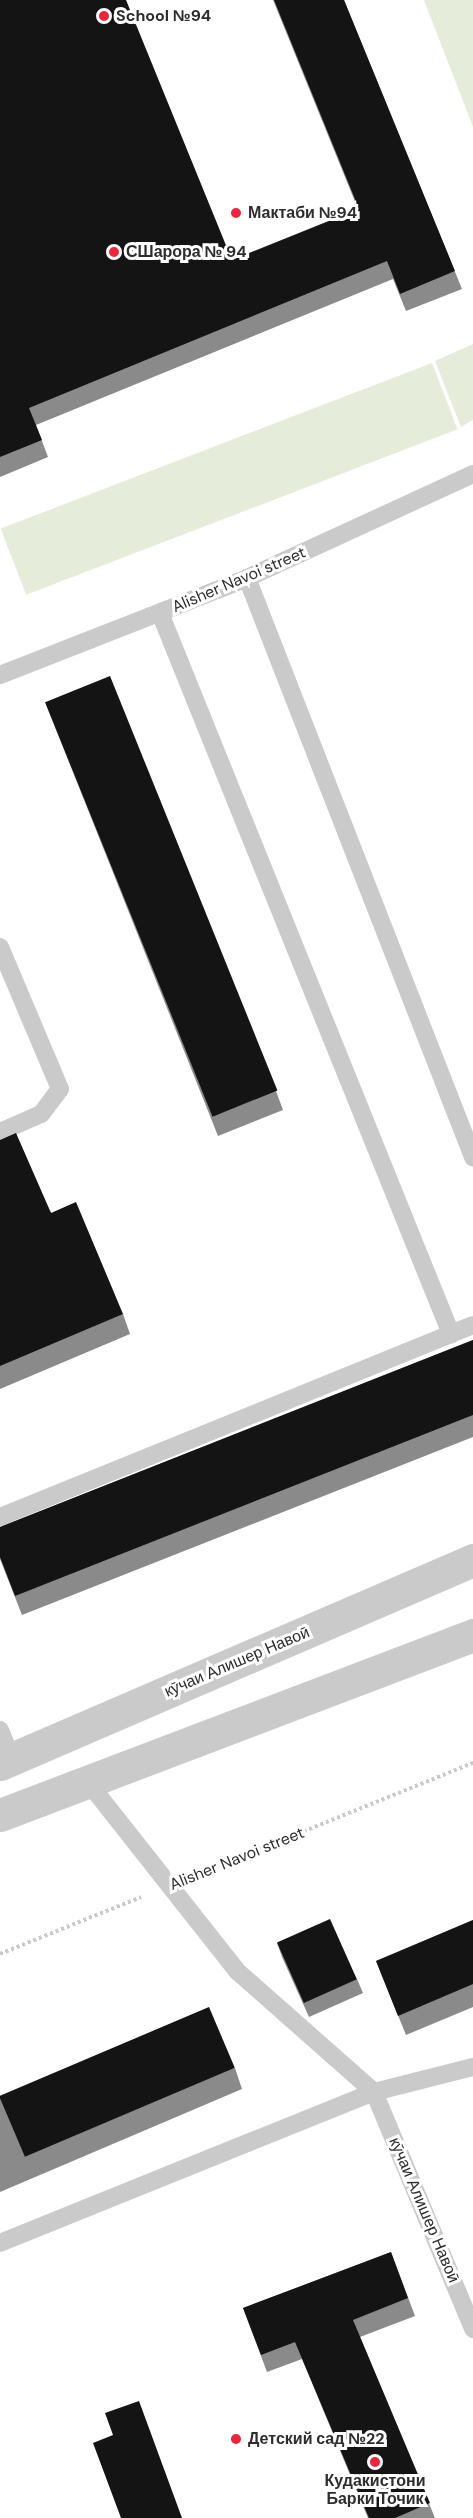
<!DOCTYPE html>
<meta charset="utf-8">
<style>
body{margin:0}
#map{position:relative;width:473px;height:2518px;overflow:hidden;background:#fff;font-family:"DM Sans",sans-serif}
div>[style]{position:absolute}
.green>*{inset:0;background:#e5ecda;transform-origin:0 0}
.path>*{height:4px;margin-top:-2px;transform-origin:0;background:repeating-linear-gradient(90deg,#cacaca 0 3px,transparent 0 6px)}
.lane>*{height:18px;margin:-9px;padding:0 9px;transform-origin:9px;border-radius:9px;background:#cacaca}
.street>*{height:33px;margin:-16.5px;padding:0 16.5px;transform-origin:16.5px;border-radius:16.5px;background:#cacaca}
.wall>*{inset:0;background:#8a8a8a}
.building>*{inset:0;background:#141414;transform-origin:0 0}
.dots>*{width:16px;height:16px;translate:-50% -50%;box-sizing:border-box;border:3px solid #fff;border-radius:50%}
span{translate:-50% -50%;white-space:nowrap;text-align:center;line-height:1.15;-webkit-text-stroke:6px #fff;paint-order:stroke}
.poi-label{font-size:16px;color:#2d2d2d;font-weight:700}
.left{translate:0 -50%;text-align:left}
.street-label{font-size:16px;color:#2d2d2d}
</style>
<div id="map">
<div class="green">
<div style="clip-path:polygon(424px 0,473px 0,473px 127px)"></div>
<div style="clip-path:polygon(473px 344px,473px 420px,461px 427px,435px 361px)"></div>
<div style="left:432px;top:363px;width:71px;height:462px;rotate:69deg"></div>
</div>
<div class="path">
<div style="left:198px;top:1874px;width:297px;rotate:-22deg"></div>
<div style="left:0;top:1954px;width:152px;rotate:-22deg"></div>
</div>
<div class="lane">
<div style="left:247px;top:578px;width:622px;rotate:68.68deg"></div>
<div style="left:160px;top:613px;width:778px;rotate:68.02deg"></div>
<div style="left:0;top:675px;width:265px;rotate:-21.4deg"></div>
<div style="left:247px;top:578px;width:249px;rotate:-24.7deg"></div>
<div style="left:0;top:947px;width:154px;rotate:67.1deg"></div>
<div style="left:60px;top:1089px;width:31px;rotate:127deg"></div>
<div style="left:41px;top:1114px;width:45px;rotate:156.3deg"></div>
<div style="left:0;top:1517px;width:510px;rotate:-22.09deg"></div>
<div style="left:0;top:1730px;width:31px;rotate:68deg"></div>
<div style="left:87px;top:1781px;width:243px;rotate:51.7deg"></div>
<div style="left:238px;top:1972px;width:181px;rotate:41.4deg"></div>
<div style="left:473px;top:2067px;width:102px;rotate:165.8deg"></div>
<div style="left:374px;top:2092px;width:257px;rotate:67.3deg"></div>
<div style="left:0;top:2243px;width:403px;rotate:-22deg"></div>
</div>
<div class="street">
<div style="left:0;top:1764px;width:515px;rotate:-23.33deg"></div>
<div style="left:0;top:1815px;width:506px;rotate:-20.83deg"></div>
</div>
<div class="wall">
<div style="clip-path:polygon(0 0,232px 260px,358px 209px,273px 0,344px 0,462px 289px,406px 311px,393px 279px,36px 425px,48px 457px,0 477px)"></div>
<div style="clip-path:polygon(45px 702px,276px 1091px,283px 1110px,218px 1136px)"></div>
<div style="clip-path:polygon(0 1140px,123px 1314px,130px 1334px,0 1389px)"></div>
<div style="clip-path:polygon(473px 1340px,473px 1437px,22px 1615px,0 1559px,0 1527px)"></div>
<div style="clip-path:polygon(473px 1920px,473px 2007px,406px 2035px,376px 1961px)"></div>
<div style="clip-path:polygon(277px 1943px,357px 1979px,363px 1993px,309px 2017px,282px 1957px)"></div>
<div style="clip-path:polygon(235px 2068px,242px 2089px,0 2192px,0 2097px)"></div>
<div style="clip-path:polygon(391px 2252px,415px 2316px,360px 2337px,435px 2518px,368px 2518px,302px 2359px,267px 2372px,243px 2308px)"></div>
</div>
<div class="building">
<div style="clip-path:polygon(0 0,126px 0,232px 260px,359px 209px,274px 0,344px 0,455px 271px,400px 294px,387px 261px,29px 408px,42px 440px,0 457px)"></div>
<div style="left:110px;top:676px;width:447px;height:70px;rotate:68deg"></div>
<div style="clip-path:polygon(16px 1133px,51px 1213px,76px 1202px,123px 1314px,0 1366px,0 1140px)"></div>
<div style="clip-path:polygon(473px 1340px,473px 1415px,15px 1596px,0 1557px,0 1527px)"></div>
<div style="left:330px;top:1919px;width:66px;height:58px;rotate:66deg"></div>
<div style="clip-path:polygon(473px 1920px,473px 1984px,398px 2016px,376px 1961px)"></div>
<div style="left:209px;top:2007px;width:66px;height:228px;rotate:67deg"></div>
<div style="clip-path:polygon(391px 2252px,408px 2298px,353px 2320px,430px 2503px,395px 2518px,369px 2518px,295px 2342px,261px 2355px,243px 2308px)"></div>
<div style="clip-path:polygon(139px 2401px,182px 2518px,121px 2518px,93px 2443px,113px 2435px,105px 2413px)"></div>
</div>
<div class="dots">
<div style="left:104px;top:16px;background:#f2223c"></div>
<div style="left:236px;top:213px;background:#f2223c"></div>
<div style="left:114px;top:252px;background:#f2223c"></div>
<div style="left:236px;top:2439px;background:#f2223c"></div>
<div style="left:375px;top:2462px;background:#f2223c"></div>
</div>
<div class="poi-label">
<span class="left" style="left:116px;top:16px">School №94</span>
<span class="left" style="left:248px;top:213px">Мактаби №94</span>
<span class="left" style="left:126px;top:252px">СШарора № 94</span>
<span class="left" style="left:248px;top:2439px">Детский сад №22</span>
<span style="left:375px;top:2490px">Кудакистони<br>Барки Точик</span>
</div>
<div class="street-label">
<span style="left:239px;top:580px;rotate:-23deg">Alisher Navoi street</span>
<span style="left:237px;top:1662px;rotate:-23deg">кӯчаи Алишер Навоӣ</span>
<span style="left:237px;top:1859px;rotate:-22deg">Alisher Navoi street</span>
<span style="left:424px;top:2210px;rotate:67deg">кӯчаи Алишер Навоӣ</span>
</div>
</div>
